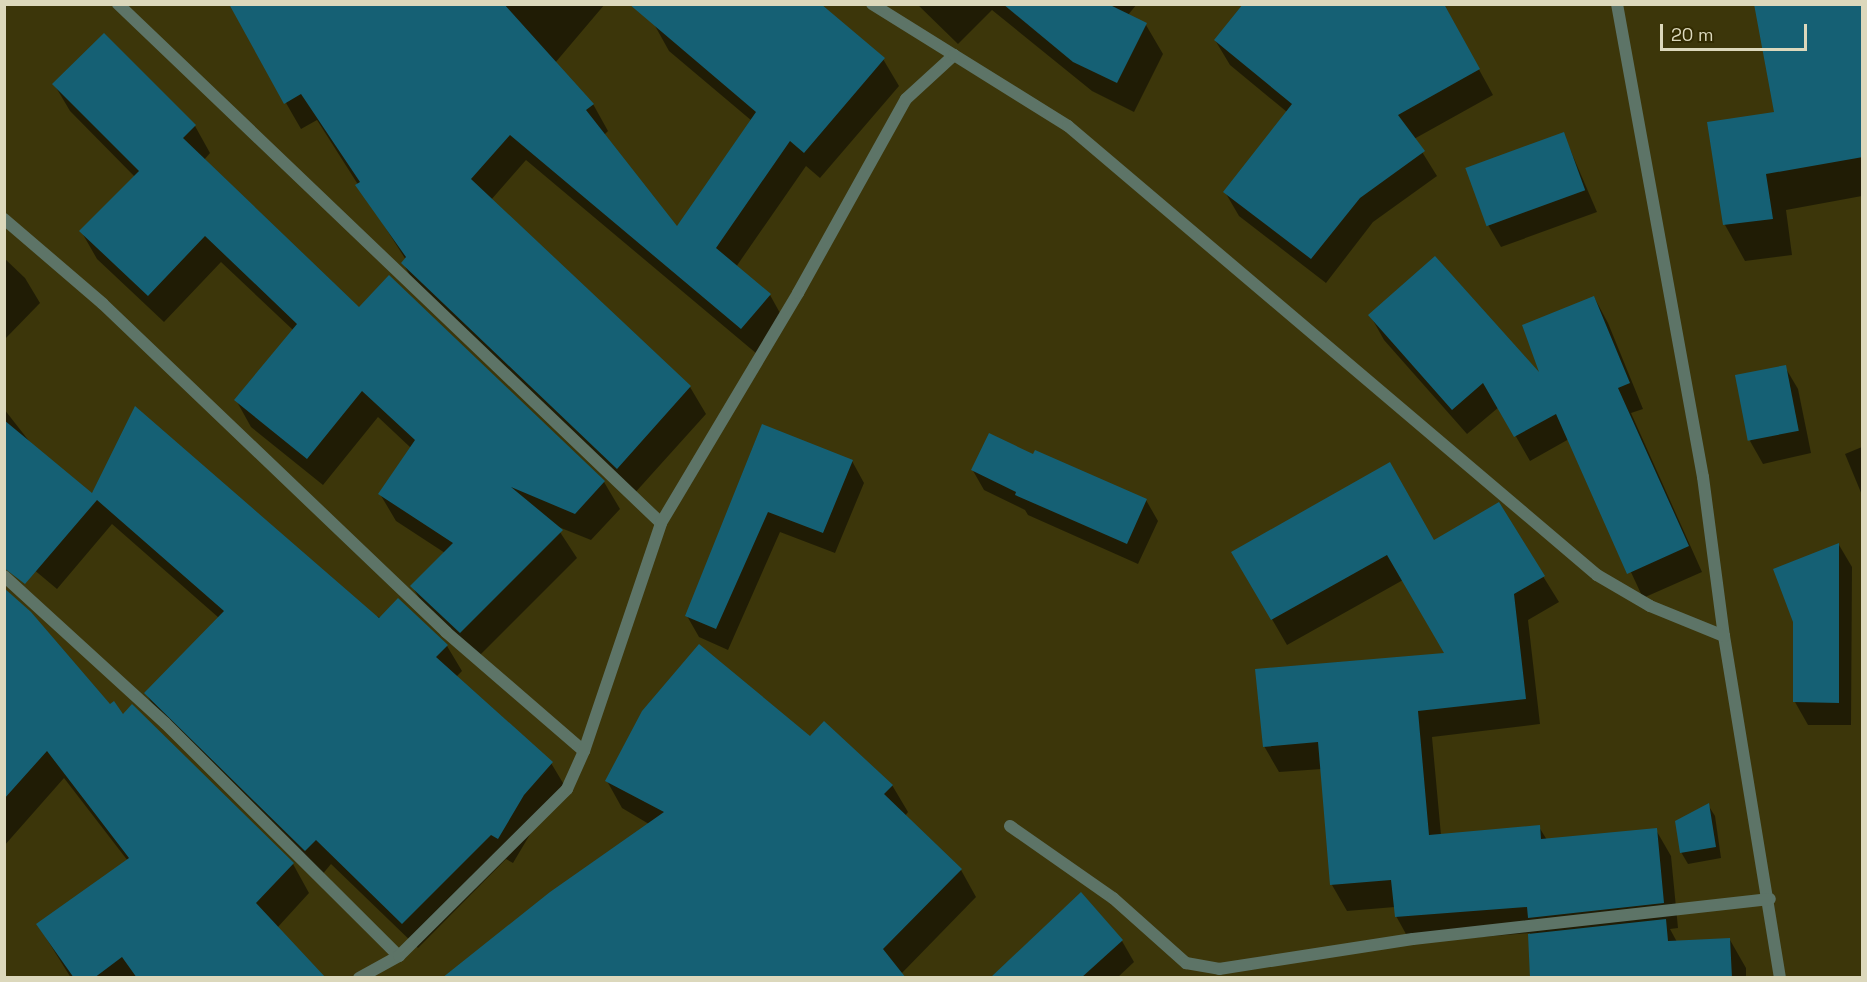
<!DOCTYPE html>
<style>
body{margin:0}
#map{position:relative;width:1867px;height:982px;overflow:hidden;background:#3c360a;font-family:"Space Grotesk",sans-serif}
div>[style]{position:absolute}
.shadow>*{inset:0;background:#0007}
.building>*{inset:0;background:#156074;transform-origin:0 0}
.minor>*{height:12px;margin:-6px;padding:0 6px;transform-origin:6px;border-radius:6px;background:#5d7467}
span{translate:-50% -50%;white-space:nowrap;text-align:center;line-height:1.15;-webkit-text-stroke:5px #322b00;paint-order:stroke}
.frame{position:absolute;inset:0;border:6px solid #dcd8bc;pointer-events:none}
.scale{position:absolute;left:1660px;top:24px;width:147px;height:27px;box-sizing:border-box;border:3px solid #dcd8bc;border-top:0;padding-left:8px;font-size:18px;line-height:21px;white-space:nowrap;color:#dcd8bc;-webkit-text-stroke:4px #322b00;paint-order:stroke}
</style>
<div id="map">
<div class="shadow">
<div style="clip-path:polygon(257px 4px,605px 4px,555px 63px,593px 104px,608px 131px,604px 135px,677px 229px,752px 121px,669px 51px,654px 24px,883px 59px,899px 86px,820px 178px,806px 166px,736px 267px,770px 295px,785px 322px,757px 354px,526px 160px,491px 200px,690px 387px,706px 414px,633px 495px,418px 290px,403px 263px,406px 260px,317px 120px,301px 129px,286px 103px)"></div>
<div style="clip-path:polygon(917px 4px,1137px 4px,1128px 15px,1146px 25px,1163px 54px,1134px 112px,1092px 91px,992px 10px,958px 44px)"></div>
<div style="clip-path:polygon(1443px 4px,1493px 95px,1414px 139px,1437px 176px,1373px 222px,1326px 283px,1239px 216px,1225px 192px,1287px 112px,1230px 65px,1215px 40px)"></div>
<div style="clip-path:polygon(1862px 4px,1862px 196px,1786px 210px,1792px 255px,1745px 261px,1725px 225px,1709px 123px,1776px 113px)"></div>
<div style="clip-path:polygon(54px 84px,195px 126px,210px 153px,204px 160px,359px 309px,389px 277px,604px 482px,620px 509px,591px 540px,556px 526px,577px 558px,476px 659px,428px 613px,412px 586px,445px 553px,396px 521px,380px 494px,411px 448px,378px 417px,323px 485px,251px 427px,236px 400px,293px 330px,221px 262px,164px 322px,97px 259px,81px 231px,135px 177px,70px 111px)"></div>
<div style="clip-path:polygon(1563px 133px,1597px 212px,1501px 247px,1488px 225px)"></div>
<div style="clip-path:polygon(4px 258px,25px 278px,40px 303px,4px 340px)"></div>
<div style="clip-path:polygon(1594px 297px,1608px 323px,1643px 409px,1631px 413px,1702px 572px,1643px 598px,1569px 439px,1530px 461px,1499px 407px,1467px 434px,1384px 340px,1370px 315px,1543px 379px)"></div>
<div style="clip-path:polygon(1785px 367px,1798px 389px,1811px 453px,1763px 464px,1750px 441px)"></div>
<div style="clip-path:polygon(4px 409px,33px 446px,93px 496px,447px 646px,462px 671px,456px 677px,551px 763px,566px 788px,538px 821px,513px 863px,506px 859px,418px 948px,331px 864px,321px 876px,160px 718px,146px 693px,219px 618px,112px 524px,57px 589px,14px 553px,4px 482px)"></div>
<div style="clip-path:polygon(761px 431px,852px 461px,864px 483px,835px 553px,780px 532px,728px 650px,699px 637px,687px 616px)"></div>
<div style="clip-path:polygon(1862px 447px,1862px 495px,1845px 454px)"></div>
<div style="clip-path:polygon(1033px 457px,1146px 500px,1158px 521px,1138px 564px,1028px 515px,1025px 510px,984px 490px,972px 469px)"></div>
<div style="clip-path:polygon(1498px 504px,1559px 602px,1528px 620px,1540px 724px,1432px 737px,1441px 835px,1539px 827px,1547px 840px,1656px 830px,1671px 856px,1678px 928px,1670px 929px,1677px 942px,1730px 940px,1746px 968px,1746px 978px,1532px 978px,1530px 933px,1411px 943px,1396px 916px,1395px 907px,1347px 911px,1332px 885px,1322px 769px,1279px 772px,1264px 746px,1446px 654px,1403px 580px,1287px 645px,1233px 552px,1434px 542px)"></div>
<div style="clip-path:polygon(1839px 545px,1852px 567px,1851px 725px,1808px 725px,1795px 702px,1795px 621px)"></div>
<div style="clip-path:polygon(4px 590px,110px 706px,293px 864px,309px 893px,277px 928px,322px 978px,71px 978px,38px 925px,128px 861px,64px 778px,4px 846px)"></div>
<div style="clip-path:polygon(810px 738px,892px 785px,908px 812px,905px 816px,961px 870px,976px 897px,901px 974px,622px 808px,607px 781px)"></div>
<div style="clip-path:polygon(1708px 805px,1715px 816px,1721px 858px,1688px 864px,1681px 852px)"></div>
<div style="clip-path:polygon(1122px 941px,1134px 962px,1117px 978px,991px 978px)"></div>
</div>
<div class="building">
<div style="clip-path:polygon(229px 4px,504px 4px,594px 104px,586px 110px,677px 226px,756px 112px,629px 4px,821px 4px,885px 58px,804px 153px,790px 141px,716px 248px,771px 294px,741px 329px,510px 135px,471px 179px,691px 386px,617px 469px,401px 263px,406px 257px,355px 185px,360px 182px,301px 94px,284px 104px)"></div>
<div style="clip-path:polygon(1003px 4px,1108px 4px,1147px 23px,1117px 83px,1073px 62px)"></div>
<div style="clip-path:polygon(1243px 4px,1444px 4px,1480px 69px,1398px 115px,1425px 151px,1360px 198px,1311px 259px,1223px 192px,1292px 104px,1214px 40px)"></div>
<div style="clip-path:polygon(1754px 4px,1863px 4px,1863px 157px,1766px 174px,1773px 219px,1723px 225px,1707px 122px,1774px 112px)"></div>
<div style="clip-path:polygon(104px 33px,196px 125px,183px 138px,359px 307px,389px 275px,605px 481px,575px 514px,511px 487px,563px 530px,460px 633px,410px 586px,453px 543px,378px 494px,415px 440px,362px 391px,307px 459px,234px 400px,297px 324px,205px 236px,148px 296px,79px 231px,139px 171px,52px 84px)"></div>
<div style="left:1564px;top:132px;width:62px;height:105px;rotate:70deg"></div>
<div style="clip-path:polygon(1435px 256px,1539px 372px,1522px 325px,1594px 296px,1630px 383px,1618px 388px,1689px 546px,1627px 574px,1556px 414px,1514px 437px,1483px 383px,1452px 410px,1368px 315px)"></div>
<div style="left:1786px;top:365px;width:67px;height:52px;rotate:79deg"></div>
<div style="clip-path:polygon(135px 406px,379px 618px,398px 598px,448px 645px,436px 657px,553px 762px,524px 795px,498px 839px,491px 835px,402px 924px,316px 840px,305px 851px,144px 693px,224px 611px,97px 500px,25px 584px,4px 568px,4px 420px,92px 493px)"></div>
<div style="clip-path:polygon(762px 424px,853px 460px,823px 533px,768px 512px,716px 629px,685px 616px)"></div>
<div style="clip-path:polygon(989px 433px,1033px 454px,1035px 450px,1147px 499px,1127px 544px,1015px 495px,1016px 492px,971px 470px)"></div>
<div style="clip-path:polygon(1390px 462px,1434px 540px,1499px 502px,1545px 576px,1514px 594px,1526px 699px,1418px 711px,1429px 835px,1540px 825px,1541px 839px,1657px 828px,1664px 903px,1528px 918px,1527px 907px,1395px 917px,1391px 880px,1330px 885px,1318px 742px,1263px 747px,1255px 669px,1444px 653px,1387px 555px,1271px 620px,1231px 552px)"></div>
<div style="clip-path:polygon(1839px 543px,1839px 703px,1793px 702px,1793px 622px,1773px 569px)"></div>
<div style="clip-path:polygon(4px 588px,31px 612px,110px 704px,114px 701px,123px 714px,132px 704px,294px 863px,256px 903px,326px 978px,137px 978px,122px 957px,94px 978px,74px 978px,36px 924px,129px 858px,47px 751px,4px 799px)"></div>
<div style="clip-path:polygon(699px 644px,810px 736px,824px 721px,893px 785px,884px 794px,962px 869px,883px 949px,906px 978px,442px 978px,550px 892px,664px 812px,605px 781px,642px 711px)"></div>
<div style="clip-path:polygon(1709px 803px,1716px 847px,1680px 853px,1675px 821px)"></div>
<div style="clip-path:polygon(1081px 892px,1123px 940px,1081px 978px,990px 978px)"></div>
<div style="clip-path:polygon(1666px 919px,1668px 941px,1730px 938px,1732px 978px,1530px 978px,1528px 934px)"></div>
</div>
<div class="minor">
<div style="left:118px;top:4px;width:751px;rotate:43.71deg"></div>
<div style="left:872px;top:4px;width:97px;rotate:31.9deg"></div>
<div style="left:1617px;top:4px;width:481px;rotate:79.7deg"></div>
<div style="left:1703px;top:477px;width:160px;rotate:82.5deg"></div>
<div style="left:1724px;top:636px;width:347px;rotate:80.7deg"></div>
<div style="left:4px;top:219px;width:130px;rotate:40.6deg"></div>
<div style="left:103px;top:304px;width:475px;rotate:43.7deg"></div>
<div style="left:446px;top:632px;width:182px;rotate:40.8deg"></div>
<div style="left:4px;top:576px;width:218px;rotate:42.4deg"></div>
<div style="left:165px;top:723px;width:330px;rotate:44.9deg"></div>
<div style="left:1010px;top:826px;width:126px;rotate:35deg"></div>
<div style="left:1113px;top:898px;width:98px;rotate:41.7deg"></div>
<div style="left:1186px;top:963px;width:34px;rotate:10deg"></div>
<div style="left:1219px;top:969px;width:196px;rotate:-8.8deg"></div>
<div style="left:1413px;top:939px;width:359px;rotate:-6.4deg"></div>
<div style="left:359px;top:978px;width:46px;rotate:-28.8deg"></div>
<div style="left:399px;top:956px;width:237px;rotate:-44.8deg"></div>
<div style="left:567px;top:789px;width:42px;rotate:-65.9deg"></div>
<div style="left:584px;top:751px;width:241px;rotate:-71.3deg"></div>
<div style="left:661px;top:523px;width:268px;rotate:-59.2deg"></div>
<div style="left:798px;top:293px;width:222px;rotate:-60.9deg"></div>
<div style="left:906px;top:99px;width:65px;rotate:-42.5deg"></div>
<div style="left:954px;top:55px;width:134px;rotate:31.9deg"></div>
<div style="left:1068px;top:126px;width:694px;rotate:40.32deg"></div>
<div style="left:1597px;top:575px;width:61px;rotate:30.3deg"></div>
<div style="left:1650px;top:606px;width:80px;rotate:22.1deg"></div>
</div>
<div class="frame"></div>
<div class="scale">20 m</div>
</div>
